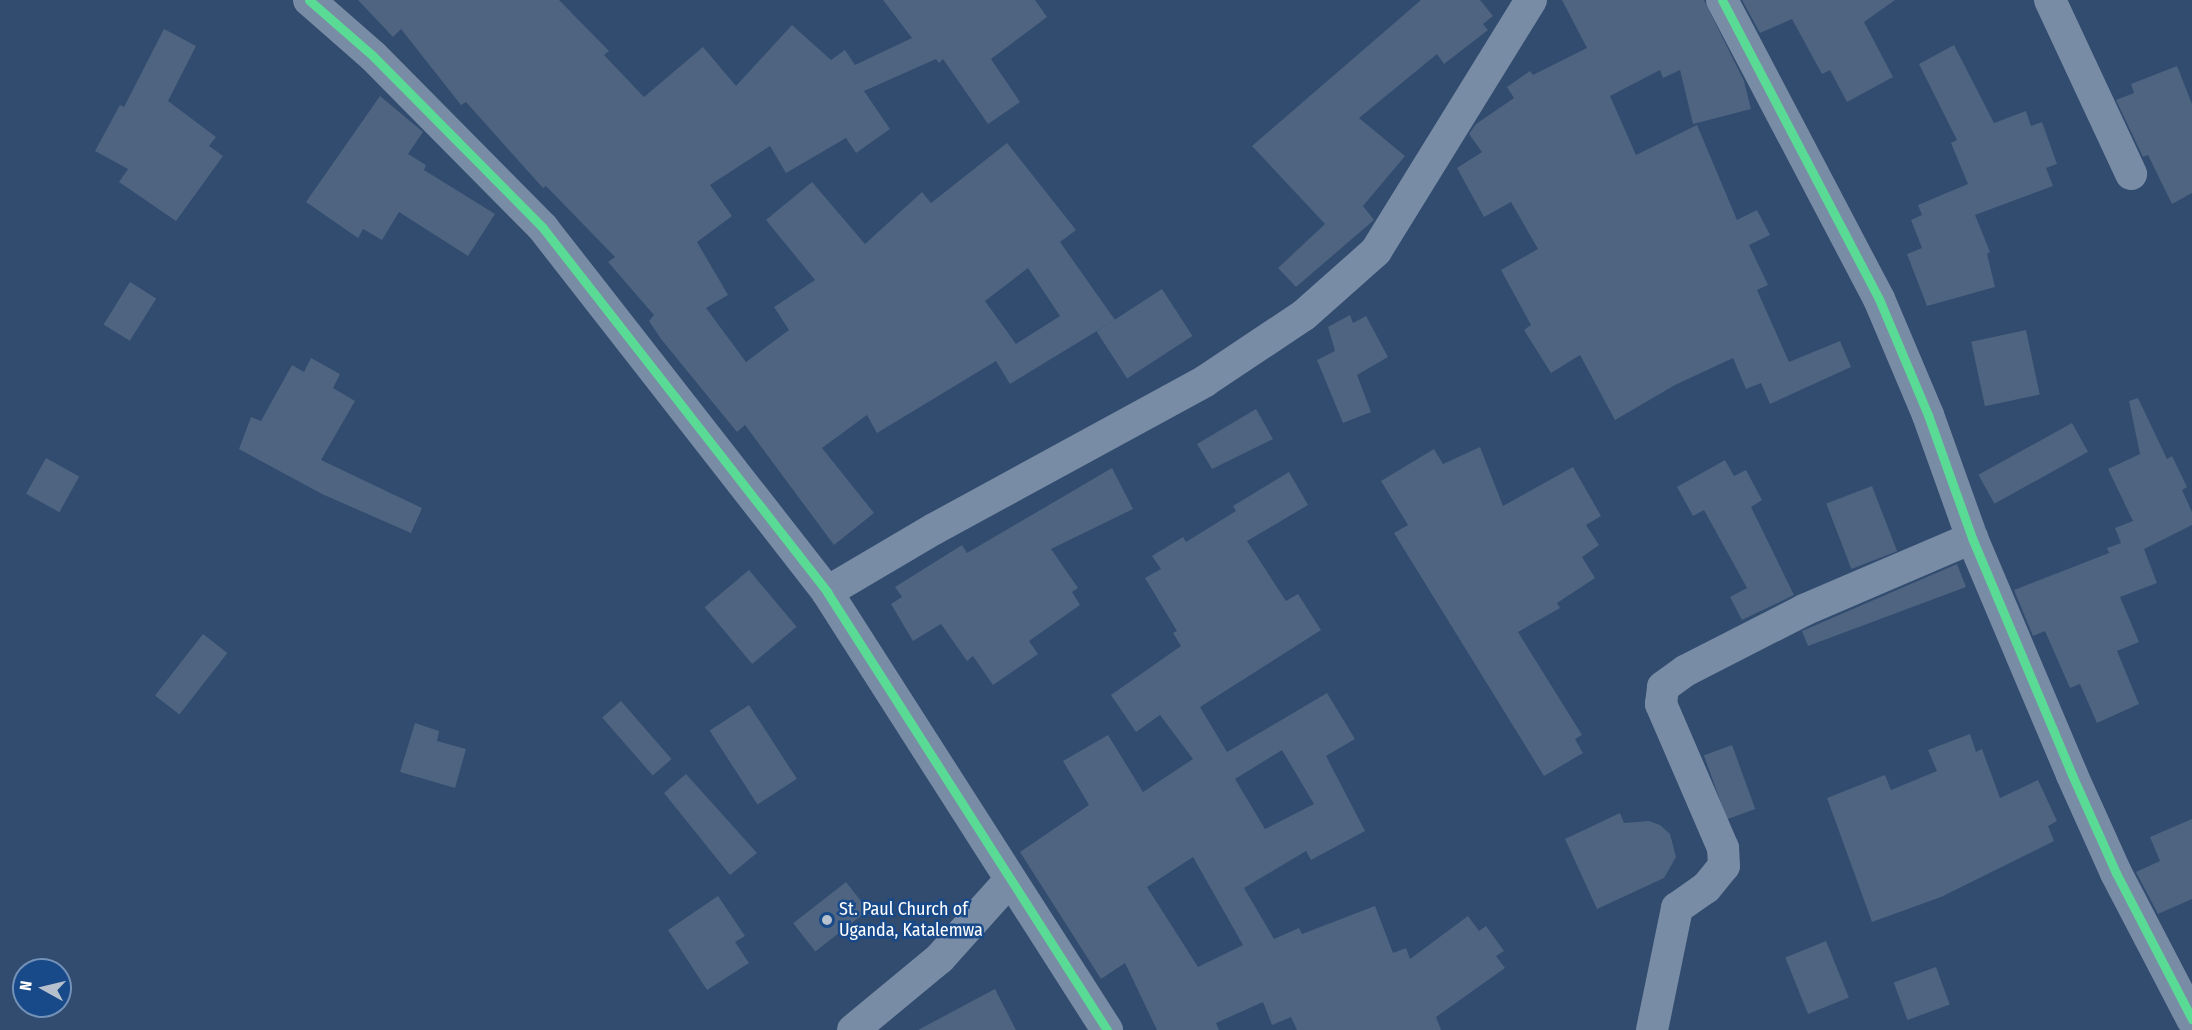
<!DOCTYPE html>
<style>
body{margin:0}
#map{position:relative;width:2192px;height:1030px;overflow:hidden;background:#324c6f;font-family:"Fira Sans Condensed",sans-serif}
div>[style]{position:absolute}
.building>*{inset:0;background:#4e6480;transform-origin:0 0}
.street>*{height:32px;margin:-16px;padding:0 16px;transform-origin:16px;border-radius:16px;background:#798ca5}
.cycleway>*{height:9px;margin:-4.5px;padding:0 4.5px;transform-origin:4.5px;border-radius:4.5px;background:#5adb95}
.dots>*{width:16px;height:16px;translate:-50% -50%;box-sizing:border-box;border:3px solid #184989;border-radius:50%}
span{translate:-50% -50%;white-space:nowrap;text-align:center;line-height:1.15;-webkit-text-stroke:5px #184989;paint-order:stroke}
.poi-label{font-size:18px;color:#fff}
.left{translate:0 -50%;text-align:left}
.north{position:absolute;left:12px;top:958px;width:60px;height:60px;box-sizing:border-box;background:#184989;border:2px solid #7492b8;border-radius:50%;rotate:278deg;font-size:16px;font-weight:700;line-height:24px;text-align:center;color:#fff}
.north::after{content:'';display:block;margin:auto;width:21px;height:27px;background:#b7c0cd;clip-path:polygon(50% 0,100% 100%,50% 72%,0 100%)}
</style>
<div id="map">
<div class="building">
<div style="clip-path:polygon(evenodd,358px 0,559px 0,609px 51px,604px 55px,644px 97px,703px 47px,736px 86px,792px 25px,831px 60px,845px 50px,855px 65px,912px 38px,883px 0,1035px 0,1047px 17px,991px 59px,1020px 102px,988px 124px,943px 59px,939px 63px,936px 59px,864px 91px,890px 129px,856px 153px,846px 138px,786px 173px,770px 146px,710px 185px,732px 216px,697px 242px,728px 295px,706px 308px,746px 362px,789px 330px,774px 307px,815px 280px,766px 220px,812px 182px,865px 244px,922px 192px,931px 203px,1007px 143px,1076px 230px,1060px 242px,1115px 320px,1010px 384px,996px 361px,877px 433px,867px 415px,822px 448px,874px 513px,834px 545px,745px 425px,737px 432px,661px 339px,649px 321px,654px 315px,608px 262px,615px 257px,546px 186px,543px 188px,466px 102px,461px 105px,401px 29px,393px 37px,358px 0,1028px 268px,1060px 316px,1016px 344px,985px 301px,1028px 268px)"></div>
<div style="clip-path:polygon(1421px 0,1480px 0,1493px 16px,1483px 24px,1488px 30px,1444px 64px,1437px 54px,1359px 118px,1405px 156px,1363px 206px,1374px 220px,1296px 287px,1278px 268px,1325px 224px,1252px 146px)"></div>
<div style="clip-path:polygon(1562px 0,1704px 0,1744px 81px,1751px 109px,1693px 124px,1680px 70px,1663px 78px,1660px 70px,1610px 96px,1636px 155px,1697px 125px,1737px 220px,1757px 210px,1770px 235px,1749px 245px,1768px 285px,1757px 290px,1789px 362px,1840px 341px,1851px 367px,1770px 404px,1761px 383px,1746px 389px,1733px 358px,1675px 385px,1615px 420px,1580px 355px,1551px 373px,1524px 330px,1531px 325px,1501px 270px,1538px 249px,1511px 202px,1484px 217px,1457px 168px,1482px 152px,1469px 134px,1476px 124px,1514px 98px,1507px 87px,1530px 71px,1533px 75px,1587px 48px)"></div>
<div style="clip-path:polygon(1742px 0,1895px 0,1864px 22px,1893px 77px,1847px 102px,1830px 70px,1822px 74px,1792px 19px,1760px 33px)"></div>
<div style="clip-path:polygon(164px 29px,196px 46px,168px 101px,216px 137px,209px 146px,223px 156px,176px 221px,119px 182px,128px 169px,95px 151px,120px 105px,124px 107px)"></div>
<div style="clip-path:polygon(1954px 45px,1994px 123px,2026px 111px,2031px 126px,2042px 122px,2057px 164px,2046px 168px,2053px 186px,1975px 215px,1990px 252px,1987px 254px,1995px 287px,1927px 306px,1907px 254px,1922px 248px,1911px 220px,1922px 215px,1918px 205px,1968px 184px,1951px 143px,1957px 140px,1919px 64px)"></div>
<div style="clip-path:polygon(2177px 66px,2192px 104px,2192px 193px,2172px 204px,2148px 155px,2143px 157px,2116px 100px,2134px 93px,2131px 84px)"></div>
<div style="clip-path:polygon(380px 96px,423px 132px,408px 154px,426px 165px,424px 170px,495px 214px,468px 256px,399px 212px,382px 240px,363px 229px,358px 238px,306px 202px)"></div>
<div style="left:130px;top:282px;width:31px;height:50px;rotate:32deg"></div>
<div style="left:1162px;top:289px;width:56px;height:78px;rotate:57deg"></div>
<div style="clip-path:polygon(1350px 315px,1353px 323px,1366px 316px,1388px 357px,1357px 375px,1371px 412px,1343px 423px,1317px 360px,1335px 351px,1328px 327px)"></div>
<div style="left:2026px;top:330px;width:66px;height:56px;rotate:78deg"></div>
<div style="clip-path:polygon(311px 358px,340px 374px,333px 388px,355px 401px,321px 460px,422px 508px,411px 533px,322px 494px,239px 449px,251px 417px,261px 421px,292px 365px,304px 372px)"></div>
<div style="clip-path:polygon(2138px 398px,2167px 459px,2172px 456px,2187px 487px,2182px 490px,2192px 512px,2192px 525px,2144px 549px,2157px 583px,2120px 597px,2139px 642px,2117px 651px,2139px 704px,2097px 723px,2080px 684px,2070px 688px,2045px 631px,2033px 636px,2014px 590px,2109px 553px,2107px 548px,2121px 543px,2115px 528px,2133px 521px,2108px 469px,2140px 454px,2129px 401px)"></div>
<div style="clip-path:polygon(1256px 409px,1273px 439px,1212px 469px,1197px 444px)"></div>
<div style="left:2072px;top:423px;width:33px;height:107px;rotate:61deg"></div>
<div style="clip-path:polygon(1480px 447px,1503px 506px,1573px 467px,1601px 516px,1586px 525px,1599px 545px,1582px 557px,1595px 578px,1557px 603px,1560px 608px,1518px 632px,1582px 735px,1575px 739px,1583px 753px,1544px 776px,1394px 533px,1408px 525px,1381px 481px,1434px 449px,1443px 464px)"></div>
<div style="left:46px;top:458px;width:38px;height:41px;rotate:29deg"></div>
<div style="clip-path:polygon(1725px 460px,1734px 476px,1746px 470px,1762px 500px,1751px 507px,1794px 595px,1742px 620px,1730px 597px,1747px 588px,1704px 510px,1693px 516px,1677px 487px)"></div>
<div style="clip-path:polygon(1112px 468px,1133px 509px,1051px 549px,1078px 588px,1072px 592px,1080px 605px,1029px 641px,1038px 654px,993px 685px,973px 656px,967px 661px,941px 624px,913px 641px,891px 604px,902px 597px,895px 587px,962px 545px,967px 553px)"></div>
<div style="clip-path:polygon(evenodd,1289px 472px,1308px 505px,1247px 541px,1286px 601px,1298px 594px,1321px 630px,1200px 707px,1227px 752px,1327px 693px,1355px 739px,1326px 756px,1365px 831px,1311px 860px,1306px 851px,1244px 888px,1274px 939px,1299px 928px,1302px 934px,1375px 906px,1393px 953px,1406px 948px,1410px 959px,1468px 916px,1479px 931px,1486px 926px,1504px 951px,1496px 956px,1505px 968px,1436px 1017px,1441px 1030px,1297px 1030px,1291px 1017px,1272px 1025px,1263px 1002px,1216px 1023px,1219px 1030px,1157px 1030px,1125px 963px,1101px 979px,1020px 852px,1089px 805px,1063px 761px,1108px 735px,1143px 792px,1193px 759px,1160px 715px,1136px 732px,1111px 695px,1181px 646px,1173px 633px,1177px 631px,1145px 578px,1161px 569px,1152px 556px,1183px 537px,1186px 542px,1236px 511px,1233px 506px,1289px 472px,1282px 750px,1314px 804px,1265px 829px,1235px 779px,1282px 750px,1289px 472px,1193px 857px,1243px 945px,1198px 967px,1147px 887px,1193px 857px)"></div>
<div style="left:1872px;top:486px;width:70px;height:49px;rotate:69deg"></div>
<div style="clip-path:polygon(1957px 564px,1966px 587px,1808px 646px,1802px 631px)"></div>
<div style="left:749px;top:570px;width:74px;height:58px;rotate:50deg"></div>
<div style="left:203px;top:634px;width:31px;height:78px;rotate:38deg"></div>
<div style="left:621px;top:701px;width:77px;height:25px;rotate:49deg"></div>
<div style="left:749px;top:705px;width:88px;height:47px;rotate:57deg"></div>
<div style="clip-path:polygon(415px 723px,439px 731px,437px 741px,466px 749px,455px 788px,400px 772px)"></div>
<div style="clip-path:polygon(1970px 734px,1976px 752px,1982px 749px,2000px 798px,2038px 780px,2057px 821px,2048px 826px,2054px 841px,1941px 897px,1872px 922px,1827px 798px,1885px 775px,1891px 790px,1937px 771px,1928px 750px)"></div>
<div style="left:1732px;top:745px;width:68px;height:30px;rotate:70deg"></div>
<div style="clip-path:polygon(686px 774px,757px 853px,730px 875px,664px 793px)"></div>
<div style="clip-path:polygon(1620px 813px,1624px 823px,1649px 821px,1660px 825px,1670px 834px,1676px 857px,1664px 878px,1597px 909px,1565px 839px)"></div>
<div style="clip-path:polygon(2192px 819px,2192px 899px,2158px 914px,2136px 872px,2160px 861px,2150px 837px)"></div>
<div style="left:846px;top:882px;width:36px;height:67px;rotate:52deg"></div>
<div style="clip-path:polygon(718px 896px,745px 936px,735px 942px,749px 963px,707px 990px,668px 930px)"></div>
<div style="left:1826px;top:941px;width:61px;height:44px;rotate:68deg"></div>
<div style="left:1936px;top:967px;width:40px;height:45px;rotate:70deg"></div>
<div style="clip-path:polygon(995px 989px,1016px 1030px,918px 1030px)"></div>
</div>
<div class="street">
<div style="left:309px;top:0;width:85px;rotate:41.2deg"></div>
<div style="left:373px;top:56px;width:242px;rotate:45.3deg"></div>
<div style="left:543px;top:228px;width:462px;rotate:52deg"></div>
<div style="left:827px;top:592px;width:520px;rotate:57.41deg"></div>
<div style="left:1722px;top:0;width:338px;rotate:62.3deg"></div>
<div style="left:1879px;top:299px;width:126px;rotate:67.1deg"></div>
<div style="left:1928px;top:415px;width:131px;rotate:70.3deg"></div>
<div style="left:1972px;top:538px;width:257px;rotate:67.1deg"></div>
<div style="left:2072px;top:775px;width:107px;rotate:65.8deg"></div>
<div style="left:2116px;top:873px;width:165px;rotate:62.5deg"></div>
<div style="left:2050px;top:0;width:192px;rotate:65deg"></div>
<div style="left:827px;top:592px;width:124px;rotate:-30.5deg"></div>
<div style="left:934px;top:529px;width:309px;rotate:-28.6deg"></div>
<div style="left:1205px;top:381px;width:119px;rotate:-33.7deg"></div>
<div style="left:1304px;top:315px;width:96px;rotate:-41.6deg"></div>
<div style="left:1376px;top:251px;width:295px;rotate:-58.3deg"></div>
<div style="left:853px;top:1030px;width:113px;rotate:-39.6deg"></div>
<div style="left:940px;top:958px;width:105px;rotate:-48.1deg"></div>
<div style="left:1652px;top:1030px;width:125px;rotate:-78.4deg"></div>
<div style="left:1677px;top:908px;width:35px;rotate:-35deg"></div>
<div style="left:1706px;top:888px;width:28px;rotate:-51deg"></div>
<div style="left:1724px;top:866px;width:18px;rotate:-93deg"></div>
<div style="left:1723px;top:848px;width:157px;rotate:-113.3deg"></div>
<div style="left:1661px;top:704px;width:17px;rotate:-83deg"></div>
<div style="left:1663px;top:687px;width:27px;rotate:-36deg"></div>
<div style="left:1685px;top:671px;width:134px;rotate:-27.1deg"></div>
<div style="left:1804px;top:610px;width:183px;rotate:-23.2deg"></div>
</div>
<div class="cycleway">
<div style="left:309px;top:0;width:85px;rotate:41.2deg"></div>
<div style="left:373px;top:56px;width:242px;rotate:45.3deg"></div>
<div style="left:543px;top:228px;width:462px;rotate:52deg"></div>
<div style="left:827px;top:592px;width:520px;rotate:57.41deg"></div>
<div style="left:1722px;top:0;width:338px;rotate:62.3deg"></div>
<div style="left:1879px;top:299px;width:126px;rotate:67.1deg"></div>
<div style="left:1928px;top:415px;width:131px;rotate:70.3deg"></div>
<div style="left:1972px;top:538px;width:257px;rotate:67.1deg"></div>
<div style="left:2072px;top:775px;width:107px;rotate:65.8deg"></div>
<div style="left:2116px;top:873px;width:165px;rotate:62.5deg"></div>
</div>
<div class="dots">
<div style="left:827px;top:920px;background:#b7c0cd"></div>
</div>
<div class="poi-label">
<span class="left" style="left:839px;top:920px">St. Paul Church of<br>Uganda, Katalemwa</span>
</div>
<div class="north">N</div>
</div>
